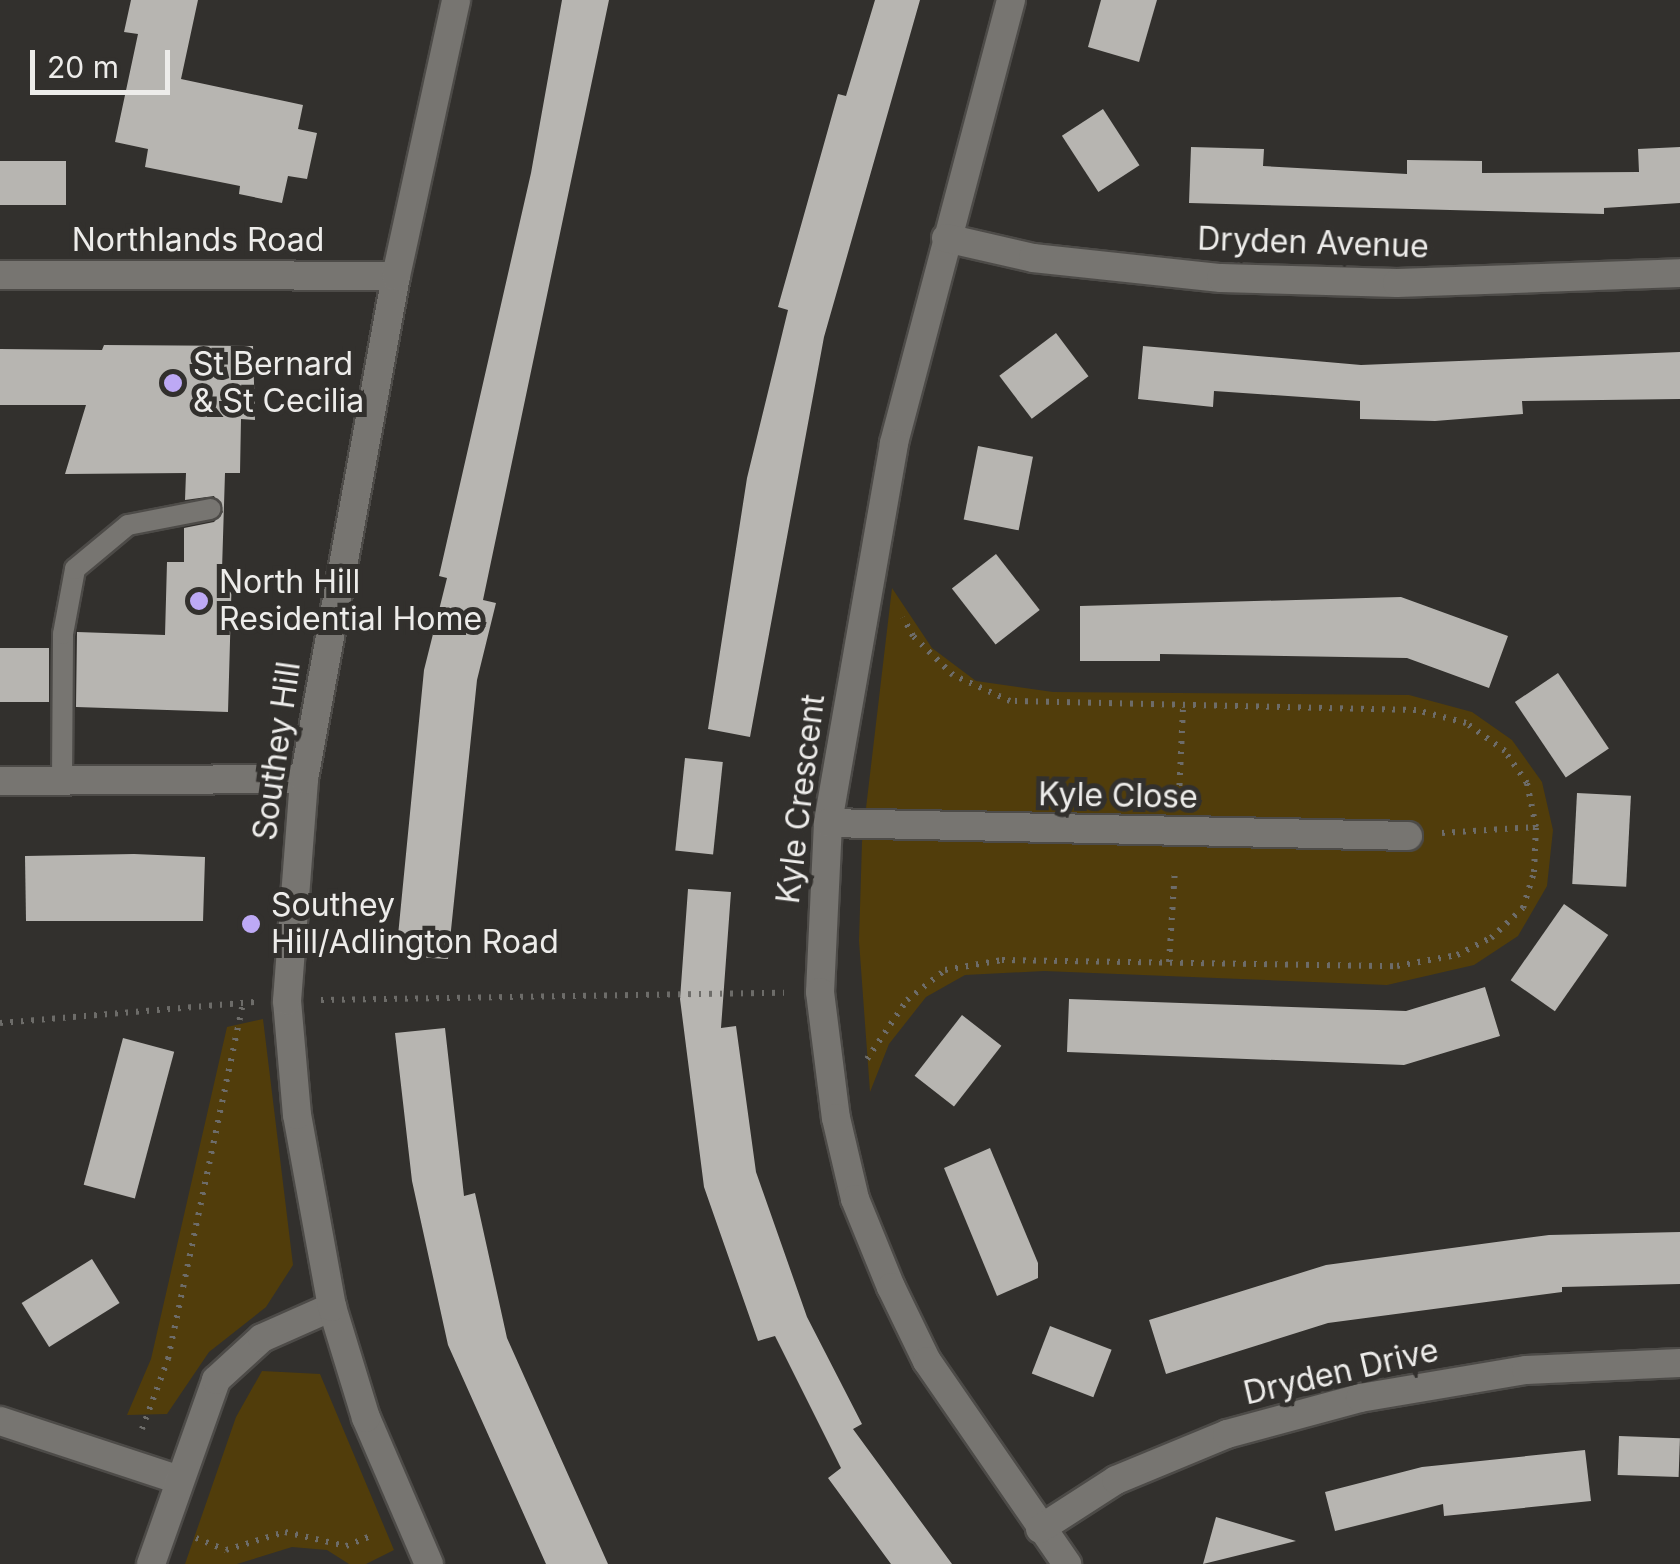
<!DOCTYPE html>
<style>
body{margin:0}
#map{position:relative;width:1680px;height:1564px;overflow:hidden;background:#32302d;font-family:Inter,sans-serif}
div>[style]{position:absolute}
.green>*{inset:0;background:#513d0b}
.building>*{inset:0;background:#b7b5b1;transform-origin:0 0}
.path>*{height:6px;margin-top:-3px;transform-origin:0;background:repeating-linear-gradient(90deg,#6d6c69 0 2.5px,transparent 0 10.5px)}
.roads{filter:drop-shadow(2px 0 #4d4b48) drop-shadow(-2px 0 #4d4b48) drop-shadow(0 2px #4d4b48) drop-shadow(0 -2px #4d4b48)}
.service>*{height:20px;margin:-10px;padding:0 10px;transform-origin:10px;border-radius:10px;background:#777571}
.minor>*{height:28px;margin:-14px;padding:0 14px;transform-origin:14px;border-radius:14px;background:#777571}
.dots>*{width:28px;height:28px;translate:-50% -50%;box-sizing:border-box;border:5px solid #32302d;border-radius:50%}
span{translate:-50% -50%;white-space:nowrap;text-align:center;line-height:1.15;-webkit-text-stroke:10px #32302d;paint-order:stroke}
.street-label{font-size:32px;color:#edecea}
.poi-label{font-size:32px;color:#edecea}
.left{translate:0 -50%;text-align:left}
.scale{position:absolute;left:30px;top:50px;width:140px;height:45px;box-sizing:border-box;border:5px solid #edecea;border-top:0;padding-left:12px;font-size:30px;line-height:35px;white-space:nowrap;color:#edecea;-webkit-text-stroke:8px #32302d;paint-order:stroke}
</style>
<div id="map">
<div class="green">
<div style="clip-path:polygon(892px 588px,932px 648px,976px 681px,1053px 692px,1409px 695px,1472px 712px,1512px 740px,1542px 782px,1553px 830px,1547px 886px,1518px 936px,1474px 965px,1387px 985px,1044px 971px,965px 975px,926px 997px,889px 1044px,870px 1092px,859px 941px,862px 842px)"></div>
<div style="clip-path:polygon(263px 1019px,293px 1265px,266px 1307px,209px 1352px,167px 1414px,127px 1415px,151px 1359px,227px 1027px)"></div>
<div style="clip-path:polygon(262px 1371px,320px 1374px,394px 1550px,366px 1564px,349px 1564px,327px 1550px,292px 1547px,237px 1564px,185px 1564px,236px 1417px)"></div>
</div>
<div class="building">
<div style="clip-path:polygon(131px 0,198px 0,181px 79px,303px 105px,298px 129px,317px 133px,307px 179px,288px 176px,282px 203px,239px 194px,240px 186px,145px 167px,148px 149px,115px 142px,138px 34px,124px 32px)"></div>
<div style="clip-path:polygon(562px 0,609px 0,483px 600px,496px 603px,477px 680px,448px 959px,396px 956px,424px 670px,447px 578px,439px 576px,531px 173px)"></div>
<div style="clip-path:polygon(875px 0,920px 0,824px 337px,750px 737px,708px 729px,747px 478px,788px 310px,778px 307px,838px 94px,846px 96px)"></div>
<div style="clip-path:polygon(1101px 0,1157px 0,1139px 62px,1088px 47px)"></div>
<div style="left:1103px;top:109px;width:67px;height:49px;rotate:57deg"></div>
<div style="clip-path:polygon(1191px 147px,1264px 149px,1263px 166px,1407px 174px,1407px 160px,1482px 161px,1482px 173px,1639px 172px,1638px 149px,1680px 147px,1680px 203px,1604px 208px,1604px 214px,1189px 203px)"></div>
<div style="left:0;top:161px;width:66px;height:44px"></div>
<div style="left:1056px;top:333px;width:54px;height:71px;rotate:53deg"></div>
<div style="clip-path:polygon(104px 345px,253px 346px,255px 420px,241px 419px,240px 473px,225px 473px,222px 570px,232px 571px,228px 712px,76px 707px,77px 632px,165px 635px,167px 562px,184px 562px,184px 528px,214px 522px,223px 512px,214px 496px,185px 500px,186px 473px,65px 474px,86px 405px,0 405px,0 349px,102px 350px)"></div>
<div style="clip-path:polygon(1143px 346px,1361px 365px,1680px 352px,1680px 399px,1522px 401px,1523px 414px,1435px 421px,1360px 419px,1360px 401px,1214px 391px,1213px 407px,1175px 403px,1138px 399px)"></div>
<div style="left:978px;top:446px;width:56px;height:75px;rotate:11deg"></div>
<div style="left:996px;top:554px;width:71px;height:56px;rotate:52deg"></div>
<div style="clip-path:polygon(1401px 597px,1508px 636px,1489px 688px,1407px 658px,1160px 654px,1160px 661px,1080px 661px,1080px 606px)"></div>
<div style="left:49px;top:648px;width:54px;height:49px;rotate:90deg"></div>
<div style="left:1558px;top:673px;width:91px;height:52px;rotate:56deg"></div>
<div style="left:685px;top:758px;width:38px;height:93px;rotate:6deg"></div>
<div style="left:1577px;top:793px;width:54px;height:91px;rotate:3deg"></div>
<div style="clip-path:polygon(134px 854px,205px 857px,203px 921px,26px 921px,25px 856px)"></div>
<div style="clip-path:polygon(688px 889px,731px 892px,721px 1028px,736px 1026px,756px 1172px,807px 1317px,862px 1424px,853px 1429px,952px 1564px,891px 1564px,828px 1478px,841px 1468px,775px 1336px,758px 1341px,704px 1187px,680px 999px)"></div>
<div style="left:1564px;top:904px;width:54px;height:93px;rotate:35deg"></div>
<div style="clip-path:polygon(1485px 987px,1500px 1036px,1404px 1065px,1067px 1052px,1069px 999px,1406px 1011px)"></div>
<div style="left:962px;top:1015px;width:50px;height:77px;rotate:38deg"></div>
<div style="clip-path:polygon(445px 1028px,464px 1196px,475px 1193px,507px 1338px,608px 1564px,546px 1564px,448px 1345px,412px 1181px,395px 1033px)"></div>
<div style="left:123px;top:1038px;width:53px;height:152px;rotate:15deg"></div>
<div style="clip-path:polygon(990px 1148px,1038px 1263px,1038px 1278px,997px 1296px,944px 1168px)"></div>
<div style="clip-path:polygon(1680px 1232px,1680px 1284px,1562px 1287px,1562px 1292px,1328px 1323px,1166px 1374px,1149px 1320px,1326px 1265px,1549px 1235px)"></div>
<div style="left:92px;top:1259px;width:52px;height:83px;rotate:58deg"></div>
<div style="left:1050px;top:1326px;width:66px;height:51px;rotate:21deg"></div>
<div style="left:1619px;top:1436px;width:61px;height:39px;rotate:2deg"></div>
<div style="clip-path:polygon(1585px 1450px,1591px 1501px,1444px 1516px,1443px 1504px,1335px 1531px,1325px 1492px,1422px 1467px)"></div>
<div style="clip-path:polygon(1216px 1517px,1296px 1541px,1203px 1564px)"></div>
</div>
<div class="path">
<div style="left:1179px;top:796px;width:89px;rotate:-87.4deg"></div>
<div style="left:1442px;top:833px;width:94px;rotate:-3.7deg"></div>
<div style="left:1169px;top:962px;width:93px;rotate:-86.3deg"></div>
<div style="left:321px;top:1000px;width:463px;rotate:-0.9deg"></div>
<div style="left:0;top:1023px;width:255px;rotate:-4.7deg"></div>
<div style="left:867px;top:1059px;width:71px;rotate:-55.9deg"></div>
<div style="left:907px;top:1000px;width:48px;rotate:-38.3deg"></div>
<div style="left:945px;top:970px;width:58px;rotate:-10deg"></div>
<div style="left:1002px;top:960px;width:395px;rotate:0.9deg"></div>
<div style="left:1397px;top:966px;width:61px;rotate:-10.4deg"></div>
<div style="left:1457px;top:955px;width:38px;rotate:-27deg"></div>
<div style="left:1491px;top:938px;width:44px;rotate:-43.2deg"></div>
<div style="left:1523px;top:908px;width:38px;rotate:-73deg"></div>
<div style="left:1534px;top:872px;width:45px;rotate:-87.5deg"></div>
<div style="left:1536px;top:827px;width:45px;rotate:-101.6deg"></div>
<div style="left:1527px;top:783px;width:39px;rotate:-125deg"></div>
<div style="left:1505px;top:751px;width:48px;rotate:-144.3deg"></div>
<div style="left:1466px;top:723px;width:52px;rotate:-165.4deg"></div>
<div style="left:1416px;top:710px;width:406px;rotate:-178.7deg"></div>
<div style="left:1010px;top:701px;width:63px;rotate:-155.5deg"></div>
<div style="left:953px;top:675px;width:56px;rotate:-135.7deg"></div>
<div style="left:913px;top:636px;width:21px;rotate:-118deg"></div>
<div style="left:142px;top:1429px;width:75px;rotate:-69.6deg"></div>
<div style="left:168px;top:1359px;width:365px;rotate:-78.1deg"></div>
<div style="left:196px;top:1538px;width:32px;rotate:22deg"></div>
<div style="left:226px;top:1550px;width:62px;rotate:-17deg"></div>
<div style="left:285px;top:1532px;width:63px;rotate:12.9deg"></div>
<div style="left:346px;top:1546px;width:31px;rotate:-22deg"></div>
</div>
<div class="roads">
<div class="service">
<div style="left:62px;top:781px;width:147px;rotate:-89.6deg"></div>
<div style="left:63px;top:634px;width:66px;rotate:-79.5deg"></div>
<div style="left:75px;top:569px;width:69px;rotate:-39.7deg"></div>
<div style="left:128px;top:525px;width:84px;rotate:-11deg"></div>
</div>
<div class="minor">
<div style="left:1011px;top:0;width:459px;rotate:104.8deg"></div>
<div style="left:894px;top:444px;width:385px;rotate:99.9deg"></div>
<div style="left:828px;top:823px;width:169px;rotate:92.7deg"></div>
<div style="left:820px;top:992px;width:127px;rotate:82.8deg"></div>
<div style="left:836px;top:1118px;width:83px;rotate:76.8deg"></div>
<div style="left:855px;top:1199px;width:95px;rotate:67.8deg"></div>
<div style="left:891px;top:1287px;width:82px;rotate:64.1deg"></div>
<div style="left:927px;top:1361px;width:247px;rotate:55.4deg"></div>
<div style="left:946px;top:238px;width:89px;rotate:12.9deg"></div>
<div style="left:1033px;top:258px;width:189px;rotate:6.1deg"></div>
<div style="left:1221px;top:278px;width:176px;rotate:1.6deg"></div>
<div style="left:1397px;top:283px;width:283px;rotate:-2deg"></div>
<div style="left:0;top:275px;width:396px;rotate:0.1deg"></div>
<div style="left:0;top:781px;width:304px;rotate:-0.4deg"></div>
<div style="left:828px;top:823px;width:580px;rotate:1.28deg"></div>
<div style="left:0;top:1421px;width:188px;rotate:18.2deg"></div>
<div style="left:1040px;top:1529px;width:90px;rotate:-32.8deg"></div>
<div style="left:1116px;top:1480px;width:120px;rotate:-22.5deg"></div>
<div style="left:1227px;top:1434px;width:138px;rotate:-15.1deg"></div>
<div style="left:1360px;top:1398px;width:168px;rotate:-9.6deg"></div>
<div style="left:1526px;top:1370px;width:154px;rotate:-2.6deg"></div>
<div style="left:151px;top:1564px;width:195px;rotate:-70.5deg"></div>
<div style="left:216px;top:1380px;width:62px;rotate:-42.4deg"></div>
<div style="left:262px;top:1338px;width:77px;rotate:-23.9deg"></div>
<div style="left:429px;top:1564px;width:159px;rotate:-113.3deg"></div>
<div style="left:366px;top:1418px;width:116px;rotate:-107deg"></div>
<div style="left:332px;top:1307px;width:195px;rotate:-100.3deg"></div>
<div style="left:297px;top:1115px;width:114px;rotate:-95deg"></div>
<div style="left:287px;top:1001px;width:223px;rotate:-85.6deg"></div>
<div style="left:304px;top:779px;width:511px;rotate:-79.64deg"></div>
<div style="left:396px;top:276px;width:282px;rotate:-77.7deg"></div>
</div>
</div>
<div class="dots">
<div style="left:173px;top:383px;background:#bda9f5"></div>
<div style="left:199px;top:601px;background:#bda9f5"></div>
<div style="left:251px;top:924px;background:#bda9f5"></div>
</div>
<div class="street-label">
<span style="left:198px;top:240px">Northlands Road</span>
<span style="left:1313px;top:243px;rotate:2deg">Dryden Avenue</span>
<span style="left:277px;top:751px;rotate:-82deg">Southey Hill</span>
<span style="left:1118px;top:796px;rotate:1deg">Kyle Close</span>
<span style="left:801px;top:799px;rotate:-83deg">Kyle Crescent</span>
<span style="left:1341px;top:1372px;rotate:-13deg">Dryden Drive</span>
</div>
<div class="poi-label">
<span class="left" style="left:193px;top:383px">St Bernard<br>&amp; St Cecilia</span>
<span class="left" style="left:219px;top:601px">North Hill<br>Residential Home</span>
<span class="left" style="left:271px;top:924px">Southey<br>Hill/Adlington Road</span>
</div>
<div class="scale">20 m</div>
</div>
